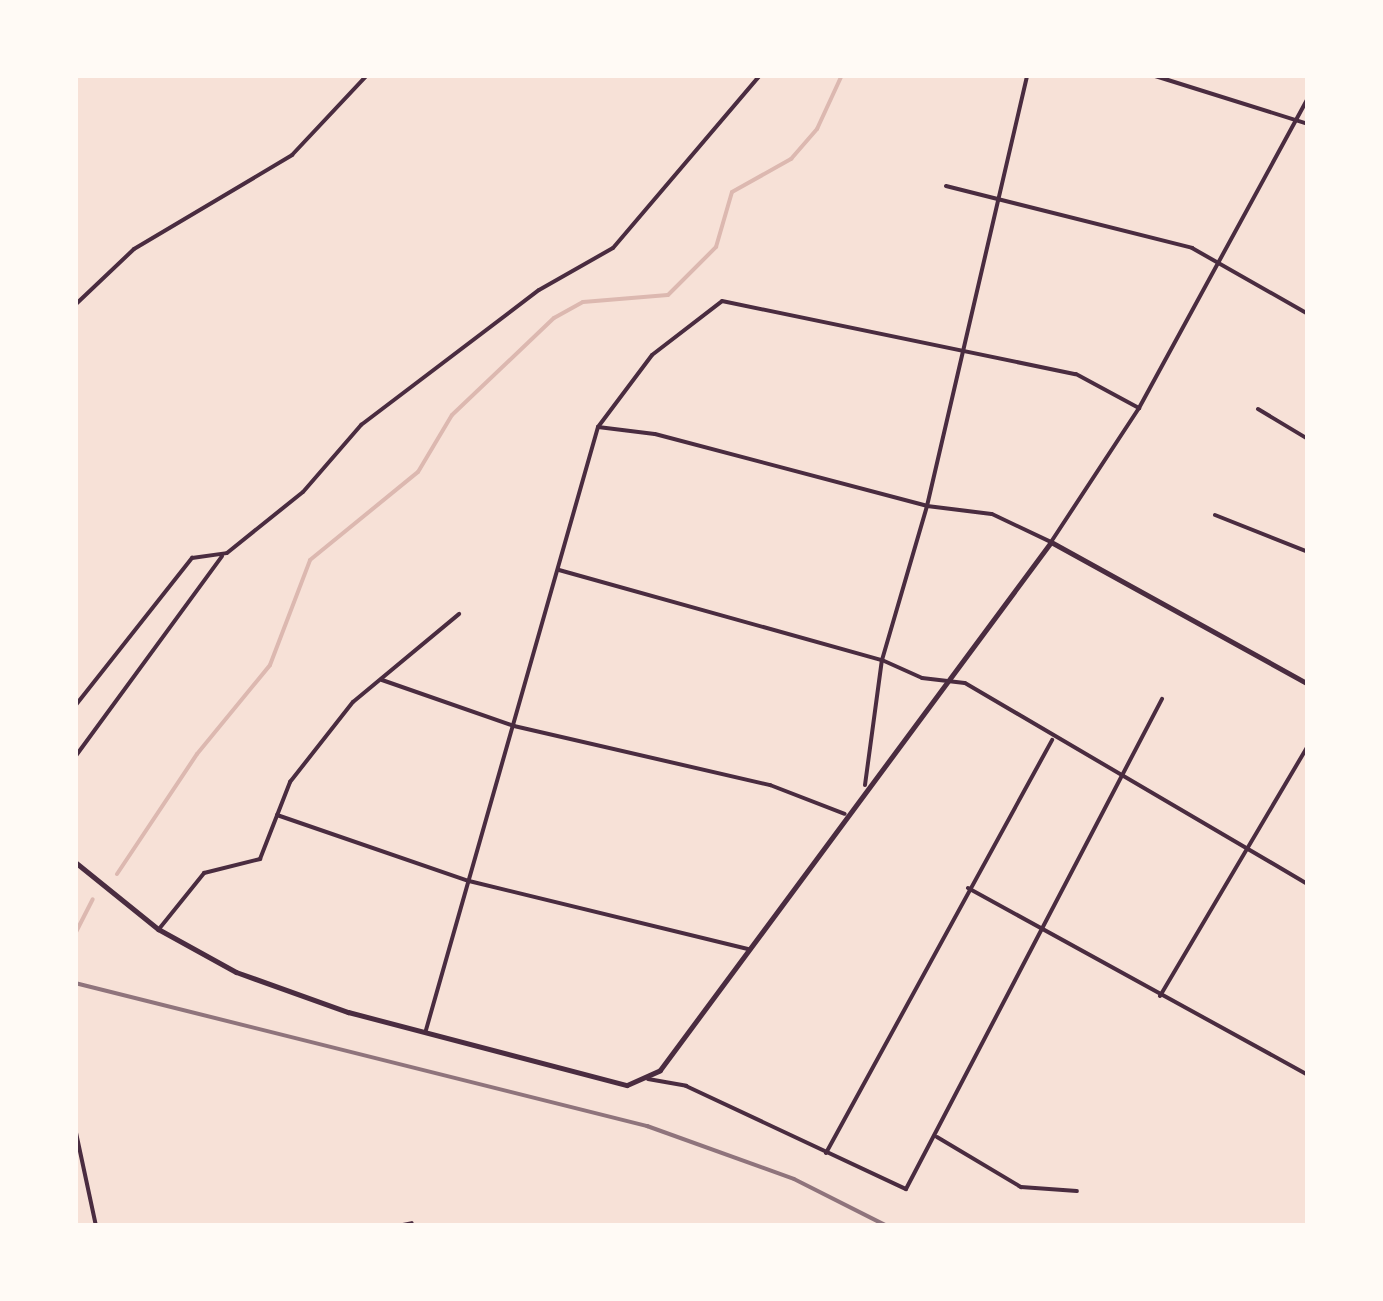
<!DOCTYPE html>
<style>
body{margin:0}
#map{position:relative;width:1383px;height:1301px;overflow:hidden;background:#f7e1d7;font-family:"Roboto Condensed",sans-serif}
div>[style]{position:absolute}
.stream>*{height:4px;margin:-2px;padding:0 2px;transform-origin:2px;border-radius:2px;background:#dcb8b0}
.minor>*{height:4px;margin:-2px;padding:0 2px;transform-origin:2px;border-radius:2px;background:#4a2c40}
.tertiary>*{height:5px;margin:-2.5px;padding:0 2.5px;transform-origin:2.5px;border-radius:2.5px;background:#4a2c40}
.rail>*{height:4px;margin:-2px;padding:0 2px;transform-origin:2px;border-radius:2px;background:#8f747c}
span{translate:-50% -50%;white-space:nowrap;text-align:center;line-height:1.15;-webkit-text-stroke:9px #fffaf5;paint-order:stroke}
.frame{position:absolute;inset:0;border:78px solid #fffaf5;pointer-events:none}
</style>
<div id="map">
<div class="stream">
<div style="left:117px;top:874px;width:144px;rotate:-56.3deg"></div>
<div style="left:197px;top:754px;width:115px;rotate:-50.6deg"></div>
<div style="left:270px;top:665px;width:112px;rotate:-69.1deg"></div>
<div style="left:310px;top:560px;width:139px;rotate:-39.2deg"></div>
<div style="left:418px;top:472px;width:66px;rotate:-59.2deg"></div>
<div style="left:452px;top:415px;width:141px;rotate:-43.6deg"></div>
<div style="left:554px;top:318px;width:33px;rotate:-29deg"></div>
<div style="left:583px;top:302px;width:85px;rotate:-4.7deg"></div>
<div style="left:668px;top:295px;width:68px;rotate:-45deg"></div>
<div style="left:716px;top:247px;width:57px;rotate:-73.8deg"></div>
<div style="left:732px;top:192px;width:68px;rotate:-29.2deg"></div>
<div style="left:791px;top:159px;width:40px;rotate:-49deg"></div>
<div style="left:817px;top:129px;width:60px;rotate:-65.2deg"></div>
<div style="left:75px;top:934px;width:39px;rotate:-63deg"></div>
</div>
<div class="minor">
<div style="left:1152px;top:75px;width:164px;rotate:17.4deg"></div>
<div style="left:946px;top:186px;width:254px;rotate:14.1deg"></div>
<div style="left:1192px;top:248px;width:133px;rotate:29.6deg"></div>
<div style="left:75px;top:305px;width:81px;rotate:-43.5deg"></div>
<div style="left:134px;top:249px;width:184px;rotate:-30.7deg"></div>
<div style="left:292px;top:155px;width:110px;rotate:-46.8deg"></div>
<div style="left:1258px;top:409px;width:58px;rotate:31deg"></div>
<div style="left:598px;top:427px;width:57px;rotate:7deg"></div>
<div style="left:655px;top:434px;width:281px;rotate:14.8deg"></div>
<div style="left:927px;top:506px;width:65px;rotate:7deg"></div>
<div style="left:992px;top:514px;width:65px;rotate:25.4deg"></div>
<div style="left:1051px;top:542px;width:160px;rotate:-56.7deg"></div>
<div style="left:1139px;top:408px;width:353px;rotate:-61.4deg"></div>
<div style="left:1215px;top:515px;width:100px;rotate:21.7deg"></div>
<div style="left:559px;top:570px;width:335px;rotate:15.6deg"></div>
<div style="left:882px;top:660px;width:44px;rotate:24.2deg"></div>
<div style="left:922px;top:678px;width:43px;rotate:6.6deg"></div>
<div style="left:965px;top:683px;width:398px;rotate:30.4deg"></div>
<div style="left:382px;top:680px;width:140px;rotate:19.2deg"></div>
<div style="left:514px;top:726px;width:263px;rotate:13deg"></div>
<div style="left:770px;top:785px;width:80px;rotate:21.1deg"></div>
<div style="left:75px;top:706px;width:189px;rotate:-51.7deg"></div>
<div style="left:192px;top:558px;width:35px;rotate:-8deg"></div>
<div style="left:227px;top:553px;width:97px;rotate:-38.8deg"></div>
<div style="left:303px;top:492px;width:89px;rotate:-49.1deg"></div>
<div style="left:361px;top:425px;width:223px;rotate:-37.2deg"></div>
<div style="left:539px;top:290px;width:85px;rotate:-29.6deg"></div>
<div style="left:613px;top:248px;width:227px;rotate:-49.6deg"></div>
<div style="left:75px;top:757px;width:249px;rotate:-53.8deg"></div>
<div style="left:865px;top:785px;width:126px;rotate:-82.3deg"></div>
<div style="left:882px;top:660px;width:160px;rotate:-73.7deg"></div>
<div style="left:927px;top:506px;width:442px;rotate:-76.9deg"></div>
<div style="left:277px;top:815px;width:203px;rotate:19deg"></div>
<div style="left:469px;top:881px;width:287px;rotate:13.7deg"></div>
<div style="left:968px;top:888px;width:388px;rotate:28.8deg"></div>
<div style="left:159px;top:929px;width:72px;rotate:-51.2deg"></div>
<div style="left:204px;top:873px;width:58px;rotate:-14deg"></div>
<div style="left:260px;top:859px;width:83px;rotate:-68.7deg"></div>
<div style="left:290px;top:782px;width:102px;rotate:-51.8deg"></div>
<div style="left:353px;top:702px;width:138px;rotate:-39.7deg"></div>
<div style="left:1160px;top:996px;width:291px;rotate:-59.4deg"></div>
<div style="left:426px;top:1030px;width:627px;rotate:-74.08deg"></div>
<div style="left:598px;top:427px;width:90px;rotate:-53.1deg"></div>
<div style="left:652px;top:355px;width:88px;rotate:-37.6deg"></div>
<div style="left:722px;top:301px;width:361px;rotate:11.7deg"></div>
<div style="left:1076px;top:374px;width:72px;rotate:28.4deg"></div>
<div style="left:75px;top:1076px;width:7px;rotate:-82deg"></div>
<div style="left:648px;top:1079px;width:39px;rotate:10deg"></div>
<div style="left:686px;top:1086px;width:243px;rotate:25.1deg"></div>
<div style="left:906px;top:1189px;width:553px;rotate:-62.42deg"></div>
<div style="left:75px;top:1128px;width:100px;rotate:77.9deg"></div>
<div style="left:937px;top:1137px;width:98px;rotate:30.8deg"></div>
<div style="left:1021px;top:1187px;width:56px;rotate:4.1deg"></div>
<div style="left:826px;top:1153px;width:471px;rotate:-61.3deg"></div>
<div style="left:398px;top:1226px;width:14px;rotate:-12deg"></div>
</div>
<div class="tertiary">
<div style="left:75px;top:862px;width:107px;rotate:38.9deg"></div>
<div style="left:158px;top:929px;width:89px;rotate:28.9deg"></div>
<div style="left:236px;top:972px;width:119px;rotate:19.7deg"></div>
<div style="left:348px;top:1012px;width:288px;rotate:14.7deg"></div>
<div style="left:627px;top:1085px;width:36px;rotate:-24deg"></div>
<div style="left:660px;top:1070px;width:657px;rotate:-53.48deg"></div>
<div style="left:1051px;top:542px;width:294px;rotate:28.9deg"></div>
</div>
<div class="rail">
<div style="left:75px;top:983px;width:590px;rotate:14.04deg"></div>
<div style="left:647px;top:1126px;width:156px;rotate:19.8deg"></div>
<div style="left:794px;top:1179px;width:104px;rotate:26.8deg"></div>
</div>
<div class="frame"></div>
</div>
